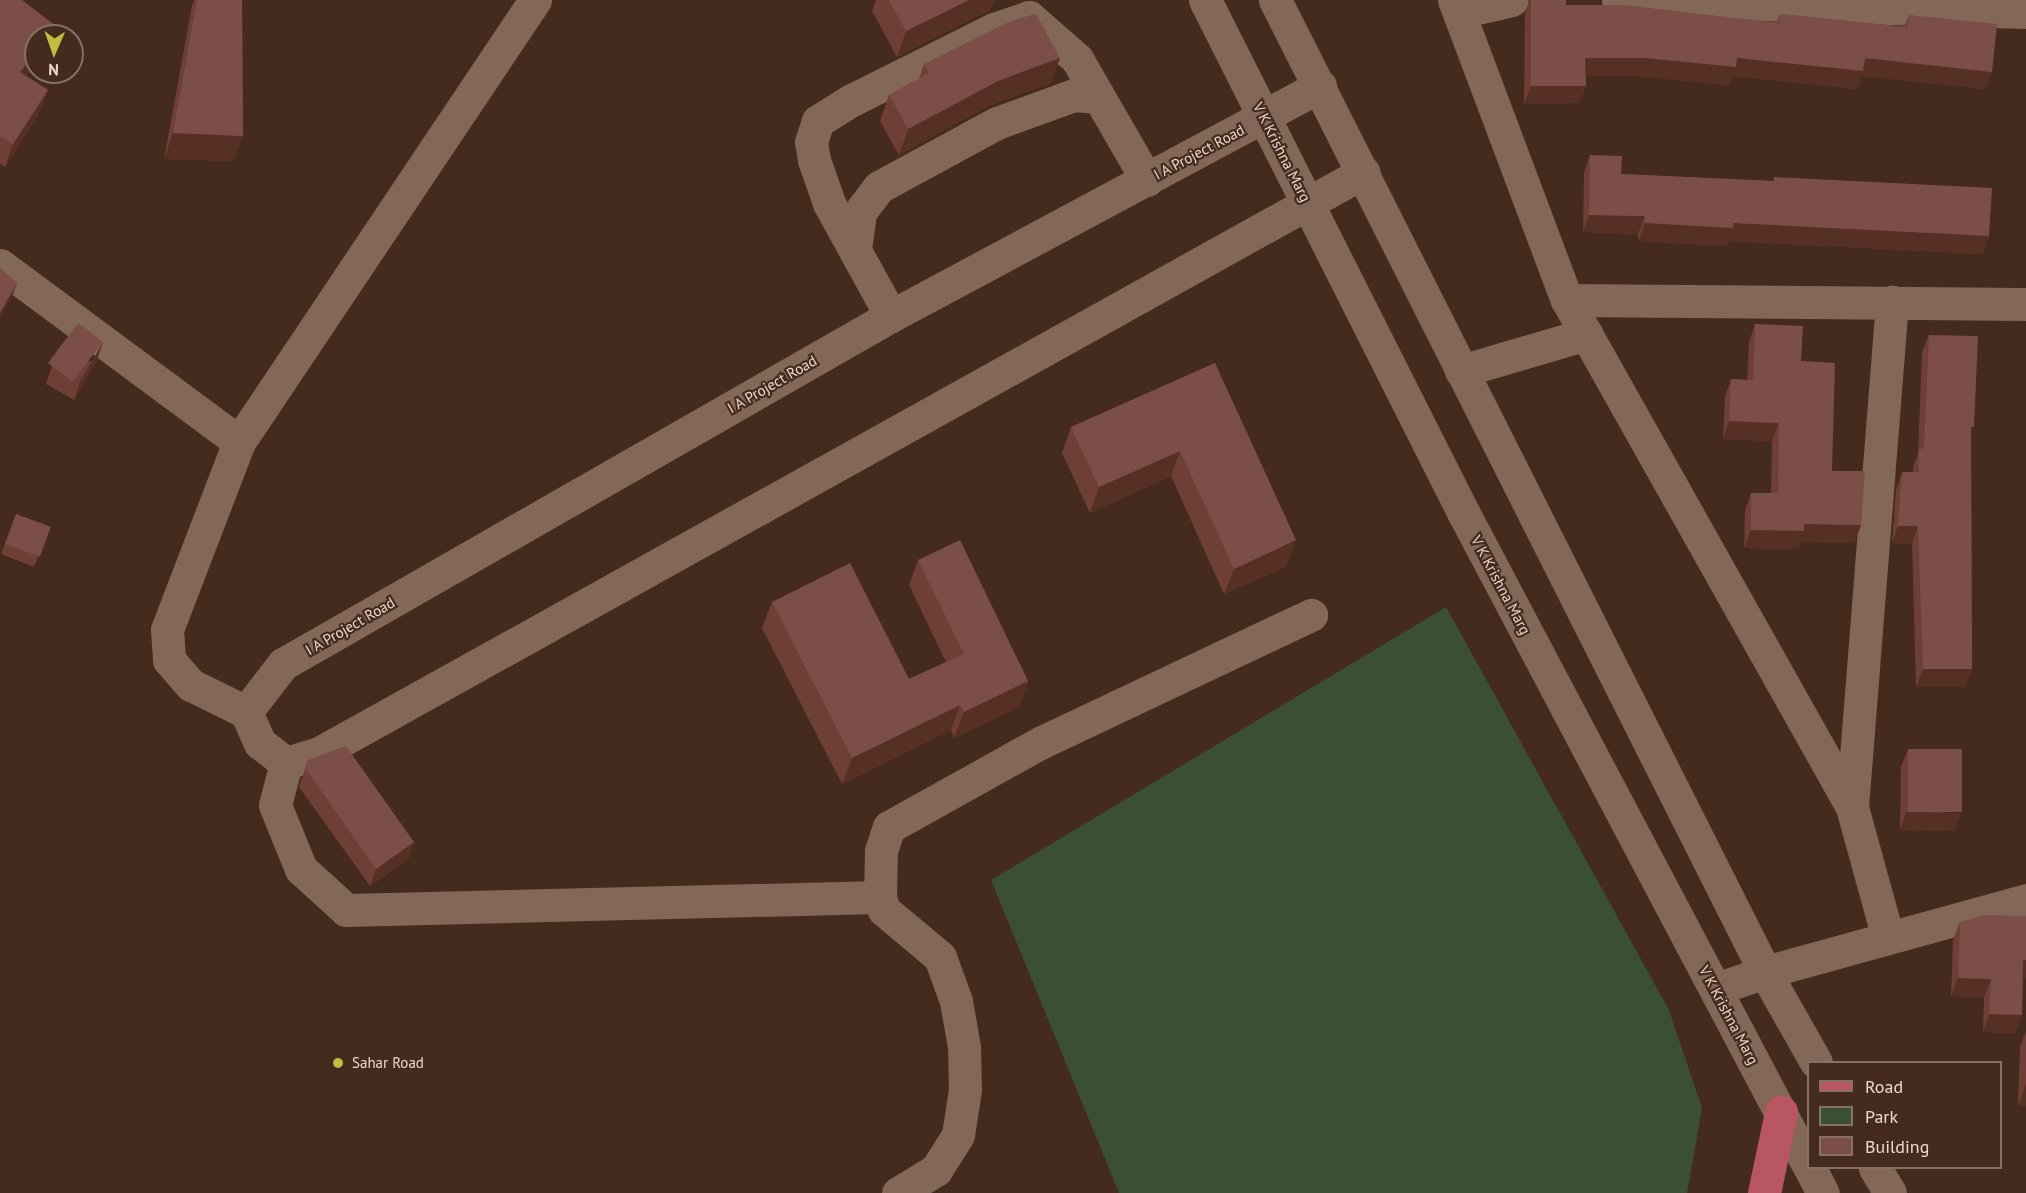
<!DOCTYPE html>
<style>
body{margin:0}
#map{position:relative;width:2026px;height:1193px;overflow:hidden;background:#442b1d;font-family:"PT Sans",sans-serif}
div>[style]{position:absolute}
.green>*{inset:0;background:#3a4f34}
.minor>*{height:33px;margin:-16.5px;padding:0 16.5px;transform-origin:16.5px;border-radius:16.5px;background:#836757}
.major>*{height:33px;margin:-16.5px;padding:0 16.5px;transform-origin:16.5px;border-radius:16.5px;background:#b85762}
.wall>*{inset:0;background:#6d3f37}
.shaded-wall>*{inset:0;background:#573025}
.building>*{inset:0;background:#7b4f47;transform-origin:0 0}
.dots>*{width:16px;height:16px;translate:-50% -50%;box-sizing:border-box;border:3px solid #442b1d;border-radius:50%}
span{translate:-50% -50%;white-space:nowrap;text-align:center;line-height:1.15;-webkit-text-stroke:4.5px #442b1d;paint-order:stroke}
.street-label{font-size:15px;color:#e9d9d0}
.poi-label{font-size:15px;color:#e9d9d0}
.left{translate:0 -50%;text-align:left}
.legend{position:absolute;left:1807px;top:1061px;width:195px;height:108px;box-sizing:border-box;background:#442b1d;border:2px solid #867165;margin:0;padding:8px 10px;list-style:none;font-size:18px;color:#e9d9d0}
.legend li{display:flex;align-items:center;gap:12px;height:30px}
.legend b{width:30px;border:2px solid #867165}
.north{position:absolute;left:24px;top:24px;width:60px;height:60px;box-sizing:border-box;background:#442b1d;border:2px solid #867165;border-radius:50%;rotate:182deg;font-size:16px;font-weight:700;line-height:24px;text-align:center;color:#e9d9d0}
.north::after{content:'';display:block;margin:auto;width:21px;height:27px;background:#bfbe42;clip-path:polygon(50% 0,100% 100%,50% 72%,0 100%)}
</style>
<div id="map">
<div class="green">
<div style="clip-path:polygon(1446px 607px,1669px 1010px,1702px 1108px,1687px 1193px,1119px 1193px,991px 880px)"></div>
</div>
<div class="minor">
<div style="left:535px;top:0;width:532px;rotate:123.81deg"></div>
<div style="left:239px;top:442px;width:201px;rotate:111deg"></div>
<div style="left:167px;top:630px;width:30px;rotate:86deg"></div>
<div style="left:169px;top:660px;width:33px;rotate:49deg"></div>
<div style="left:191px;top:685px;width:61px;rotate:26.1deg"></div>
<div style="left:246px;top:712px;width:34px;rotate:66deg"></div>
<div style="left:260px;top:743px;width:33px;rotate:38deg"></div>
<div style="left:286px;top:763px;width:37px;rotate:-17deg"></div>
<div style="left:321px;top:752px;width:1193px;rotate:-29.08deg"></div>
<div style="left:1205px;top:0;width:573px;rotate:63.26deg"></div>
<div style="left:1463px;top:512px;width:739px;rotate:62.15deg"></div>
<div style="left:1275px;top:0;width:1089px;rotate:63.25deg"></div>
<div style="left:1765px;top:972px;width:103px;rotate:60.5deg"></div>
<div style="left:1454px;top:0;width:321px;rotate:69.4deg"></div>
<div style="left:1567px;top:300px;width:582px;rotate:60.66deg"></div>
<div style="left:1618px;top:0;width:408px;rotate:1.7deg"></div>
<div style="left:1460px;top:12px;width:53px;rotate:-13deg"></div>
<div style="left:855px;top:249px;width:37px;rotate:-82deg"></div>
<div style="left:860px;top:212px;width:31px;rotate:-53deg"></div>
<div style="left:879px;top:187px;width:134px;rotate:-28.5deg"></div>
<div style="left:997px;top:123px;width:82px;rotate:-20deg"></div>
<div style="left:1074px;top:95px;width:24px;rotate:5deg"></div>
<div style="left:0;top:265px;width:297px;rotate:36.5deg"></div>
<div style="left:1567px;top:300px;width:459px;rotate:0.5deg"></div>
<div style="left:891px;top:316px;width:129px;rotate:-118.8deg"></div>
<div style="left:829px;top:203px;width:46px;rotate:-109.2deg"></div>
<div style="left:814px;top:160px;width:18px;rotate:-99deg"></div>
<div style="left:811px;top:142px;width:22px;rotate:-72deg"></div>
<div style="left:818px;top:121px;width:40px;rotate:-32deg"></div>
<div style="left:852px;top:100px;width:159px;rotate:-26.6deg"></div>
<div style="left:994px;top:29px;width:37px;rotate:-19deg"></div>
<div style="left:1029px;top:17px;width:64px;rotate:41.2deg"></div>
<div style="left:1077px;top:59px;width:140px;rotate:60deg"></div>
<div style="left:1461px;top:371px;width:131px;rotate:-16.4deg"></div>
<div style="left:246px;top:712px;width:61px;rotate:-52.4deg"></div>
<div style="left:283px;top:664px;width:701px;rotate:-29.79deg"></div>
<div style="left:891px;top:316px;width:487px;rotate:-28.2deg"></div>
<div style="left:286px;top:763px;width:43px;rotate:104.7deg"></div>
<div style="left:275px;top:805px;width:69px;rotate:67.9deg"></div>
<div style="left:301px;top:869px;width:61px;rotate:42.3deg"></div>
<div style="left:346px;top:910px;width:534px;rotate:-1.39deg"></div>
<div style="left:1888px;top:938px;width:136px;rotate:-105.4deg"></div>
<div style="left:1852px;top:807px;width:507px;rotate:-85.47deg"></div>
<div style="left:1716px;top:989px;width:52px;rotate:-19.1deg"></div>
<div style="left:1765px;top:972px;width:271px;rotate:-15.4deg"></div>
<div style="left:1810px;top:1168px;width:28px;rotate:63deg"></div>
<div style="left:1875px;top:1168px;width:29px;rotate:59deg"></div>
<div style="left:898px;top:1193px;width:44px;rotate:-31.2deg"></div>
<div style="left:936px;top:1170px;width:41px;rotate:-57.8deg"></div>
<div style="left:958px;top:1135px;width:46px;rotate:-81.2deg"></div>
<div style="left:965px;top:1090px;width:43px;rotate:-91.3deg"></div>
<div style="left:964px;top:1047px;width:47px;rotate:-99.9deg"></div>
<div style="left:956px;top:1001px;width:47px;rotate:-110deg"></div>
<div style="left:940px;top:957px;width:73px;rotate:-140deg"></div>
<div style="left:884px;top:910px;width:14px;rotate:-107deg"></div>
<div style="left:880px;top:897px;width:46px;rotate:-88.8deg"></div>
<div style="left:881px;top:851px;width:25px;rotate:-72deg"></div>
<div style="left:889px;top:827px;width:173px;rotate:-29.1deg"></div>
<div style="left:1040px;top:743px;width:300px;rotate:-25.3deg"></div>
</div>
<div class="major">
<div style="left:1764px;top:1193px;width:83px;rotate:-78.1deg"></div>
</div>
<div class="wall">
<div style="clip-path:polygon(0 0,36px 36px,36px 63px,26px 76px,48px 90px,39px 113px,5px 167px,0 164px)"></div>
<div style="clip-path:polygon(194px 0,242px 0,243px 136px,233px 161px,164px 159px,192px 6px)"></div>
<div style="clip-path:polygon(876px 0,994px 0,990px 10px,897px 57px,872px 11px)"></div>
<div style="clip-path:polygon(1530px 0,1566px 0,1566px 5px,1777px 22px,1780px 14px,1904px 27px,1909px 15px,1992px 72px,1985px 89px,1862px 76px,1857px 89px,1732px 76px,1729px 85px,1638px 76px,1586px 76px,1586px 86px,1579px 103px,1524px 104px,1525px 14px)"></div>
<div style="clip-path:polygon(924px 64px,1051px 83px,988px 106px,899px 155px,880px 121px,889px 95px,919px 79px)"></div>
<div style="clip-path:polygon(1590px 155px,1621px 174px,1773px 181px,1774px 177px,1983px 254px,1729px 241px,1727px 246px,1638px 241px,1638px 234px,1583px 232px,1584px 173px)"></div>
<div style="clip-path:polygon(1755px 324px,1801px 361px,1832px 471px,1861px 525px,1854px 543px,1801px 542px,1798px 549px,1744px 548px,1745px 511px,1751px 493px,1771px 493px,1772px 441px,1723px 439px,1725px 397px,1731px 379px,1747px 380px,1749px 342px)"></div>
<div style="clip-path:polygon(1929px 335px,1971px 435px,1972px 669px,1965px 687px,1916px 687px,1912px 544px,1892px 543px,1896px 490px,1902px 472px,1913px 472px,1913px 467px,1918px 454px,1922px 352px)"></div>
<div style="clip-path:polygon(97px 360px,74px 400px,46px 384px,52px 366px)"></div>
<div style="clip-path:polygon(1215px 363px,1287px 566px,1224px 594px,1171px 476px,1090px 513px,1062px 453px,1071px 427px)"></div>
<div style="clip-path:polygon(16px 514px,47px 537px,34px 567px,1px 554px)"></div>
<div style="clip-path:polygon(918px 560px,1028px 681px,1019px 707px,954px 738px,951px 730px,842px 784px,762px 628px,772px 602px,909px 679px,946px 662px,909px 585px)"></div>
<div style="clip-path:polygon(1908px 749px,1955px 831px,1900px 830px,1901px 767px)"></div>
<div style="clip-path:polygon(308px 760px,414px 842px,408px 860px,370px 886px,299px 787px)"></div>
<div style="clip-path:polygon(1960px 922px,2026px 978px,2023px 978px,2022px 1015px,2015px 1033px,1983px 1032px,1984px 997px,1951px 996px,1953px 940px)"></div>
<div style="clip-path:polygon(2026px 1031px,2026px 1106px,2018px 1106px,2020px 1047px)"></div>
</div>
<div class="shaded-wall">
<div style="clip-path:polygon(969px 0,994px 0,990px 10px,897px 57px,906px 31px)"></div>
<div style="clip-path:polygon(56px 26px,52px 36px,48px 36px)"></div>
<div style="clip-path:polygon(36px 51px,36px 63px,11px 96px,20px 72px)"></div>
<div style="clip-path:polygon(1060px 58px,1051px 83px,988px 106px,899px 155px,908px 129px,998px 81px)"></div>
<div style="clip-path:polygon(1585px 58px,1865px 58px,1992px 72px,1985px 89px,1862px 76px,1857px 89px,1732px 76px,1729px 85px,1638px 76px,1579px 76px)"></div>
<div style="clip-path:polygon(1531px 86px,1586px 86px,1579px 103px,1524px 104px)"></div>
<div style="clip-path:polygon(48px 90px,39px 113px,5px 167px,13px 144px)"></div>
<div style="clip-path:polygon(173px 133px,243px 136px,233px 161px,164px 159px)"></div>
<div style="clip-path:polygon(1589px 215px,1645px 216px,1638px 234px,1583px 232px)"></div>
<div style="clip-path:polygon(1645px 223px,1734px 223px,1989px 236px,1983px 254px,1729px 241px,1727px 246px,1638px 241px)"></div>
<div style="clip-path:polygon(17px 283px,12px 297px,0 318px,0 313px)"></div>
<div style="clip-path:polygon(103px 342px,97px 360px,74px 400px,80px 382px)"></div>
<div style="clip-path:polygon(1729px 421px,1779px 423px,1772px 441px,1723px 439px)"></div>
<div style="clip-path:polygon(1180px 451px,1171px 476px,1090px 513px,1099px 487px)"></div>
<div style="clip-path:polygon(1804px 524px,1861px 525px,1854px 543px,1801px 542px,1798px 549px,1744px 548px,1751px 530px)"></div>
<div style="clip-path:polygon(1898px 526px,1918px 526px,1912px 544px,1892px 543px)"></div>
<div style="clip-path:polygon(1296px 540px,1287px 566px,1224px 594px,1234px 569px)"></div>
<div style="clip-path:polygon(1923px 669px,1972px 669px,1965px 687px,1916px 687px)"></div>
<div style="clip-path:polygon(1028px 681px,1019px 707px,954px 738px,964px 712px)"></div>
<div style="clip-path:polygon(960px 705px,951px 730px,842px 784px,852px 758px)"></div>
<div style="clip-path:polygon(1906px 812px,1961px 813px,1955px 831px,1900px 830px)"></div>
<div style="clip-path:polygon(414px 842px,408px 860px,370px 886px,376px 869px)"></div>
<div style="clip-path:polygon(2023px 960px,2026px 960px,2026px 978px,2017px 978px)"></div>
<div style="clip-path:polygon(1958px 978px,1991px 979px,1984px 997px,1951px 996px)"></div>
<div style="clip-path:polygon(1989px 1014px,2022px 1015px,2015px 1033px,1983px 1032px)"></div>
<div style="clip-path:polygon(2026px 1084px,2026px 1106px,2018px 1106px)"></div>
</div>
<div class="building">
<div style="clip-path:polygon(0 0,22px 0,56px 26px,48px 36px,36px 36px,36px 51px,20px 72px,48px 90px,13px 144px,0 136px)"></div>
<div style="clip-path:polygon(197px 0,242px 0,243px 136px,173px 133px)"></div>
<div style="clip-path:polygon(889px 0,969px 0,906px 31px)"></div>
<div style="clip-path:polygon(1531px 0,1566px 0,1566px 5px,1623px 5px,1779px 23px,1780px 14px,1907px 27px,1909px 15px,1997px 24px,1992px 72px,1865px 58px,1863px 71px,1737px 58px,1736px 67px,1645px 58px,1585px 58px,1586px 86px,1531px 86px)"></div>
<div style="clip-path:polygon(1036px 14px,1060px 58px,998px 81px,908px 129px,889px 95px,929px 73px,924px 64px,1011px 21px)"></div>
<div style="clip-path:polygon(1590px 155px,1622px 156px,1621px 174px,1774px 181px,1774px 177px,1992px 188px,1989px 236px,1734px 223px,1733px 228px,1645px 223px,1645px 216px,1589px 215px)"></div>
<div style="clip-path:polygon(0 268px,17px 283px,0 313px)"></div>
<div style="left:78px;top:323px;width:31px;height:50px;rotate:37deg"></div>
<div style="clip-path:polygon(1755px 324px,1803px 326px,1801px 361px,1835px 363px,1832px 471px,1865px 471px,1861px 525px,1804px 524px,1804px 531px,1751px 530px,1751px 493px,1778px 493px,1779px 423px,1729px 421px,1731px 379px,1753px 380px)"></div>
<div style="clip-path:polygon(1929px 335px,1978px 336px,1974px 427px,1971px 427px,1972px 669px,1923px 669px,1918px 526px,1898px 526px,1902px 472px,1919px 472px,1919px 449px,1924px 449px)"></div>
<div style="clip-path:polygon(1215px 363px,1296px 540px,1234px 569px,1180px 451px,1099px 487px,1071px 427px)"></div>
<div style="left:16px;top:514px;width:37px;height:32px;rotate:20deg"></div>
<div style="clip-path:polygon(960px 540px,1028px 681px,964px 712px,960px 705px,852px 758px,772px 602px,850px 563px,909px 679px,964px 654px,918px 560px)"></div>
<div style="clip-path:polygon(346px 746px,414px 842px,376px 869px,306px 769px,308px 760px)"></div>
<div style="left:1908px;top:749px;width:54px;height:63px"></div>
<div style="clip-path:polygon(1985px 915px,2026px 916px,2026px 960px,2023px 960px,2022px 1015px,1989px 1014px,1991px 979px,1958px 978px,1960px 922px)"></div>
</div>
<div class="dots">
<div style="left:338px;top:1063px;background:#bfbe42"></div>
</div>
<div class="street-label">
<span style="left:1199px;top:152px;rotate:-28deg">I A Project Road</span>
<span style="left:1282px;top:152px;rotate:63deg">V K Krishna Marg</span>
<span style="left:772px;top:384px;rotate:-30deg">I A Project Road</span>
<span style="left:1501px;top:585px;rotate:62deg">V K Krishna Marg</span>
<span style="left:350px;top:626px;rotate:-30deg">I A Project Road</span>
<span style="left:1729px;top:1015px;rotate:62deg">V K Krishna Marg</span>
</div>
<div class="poi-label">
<span class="left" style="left:352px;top:1063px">Sahar Road</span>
</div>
<ul class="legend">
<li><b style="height:8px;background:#b85762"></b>Road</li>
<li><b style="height:16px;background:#3a4f34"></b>Park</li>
<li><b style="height:16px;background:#7b4f47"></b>Building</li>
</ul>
<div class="north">N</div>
</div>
